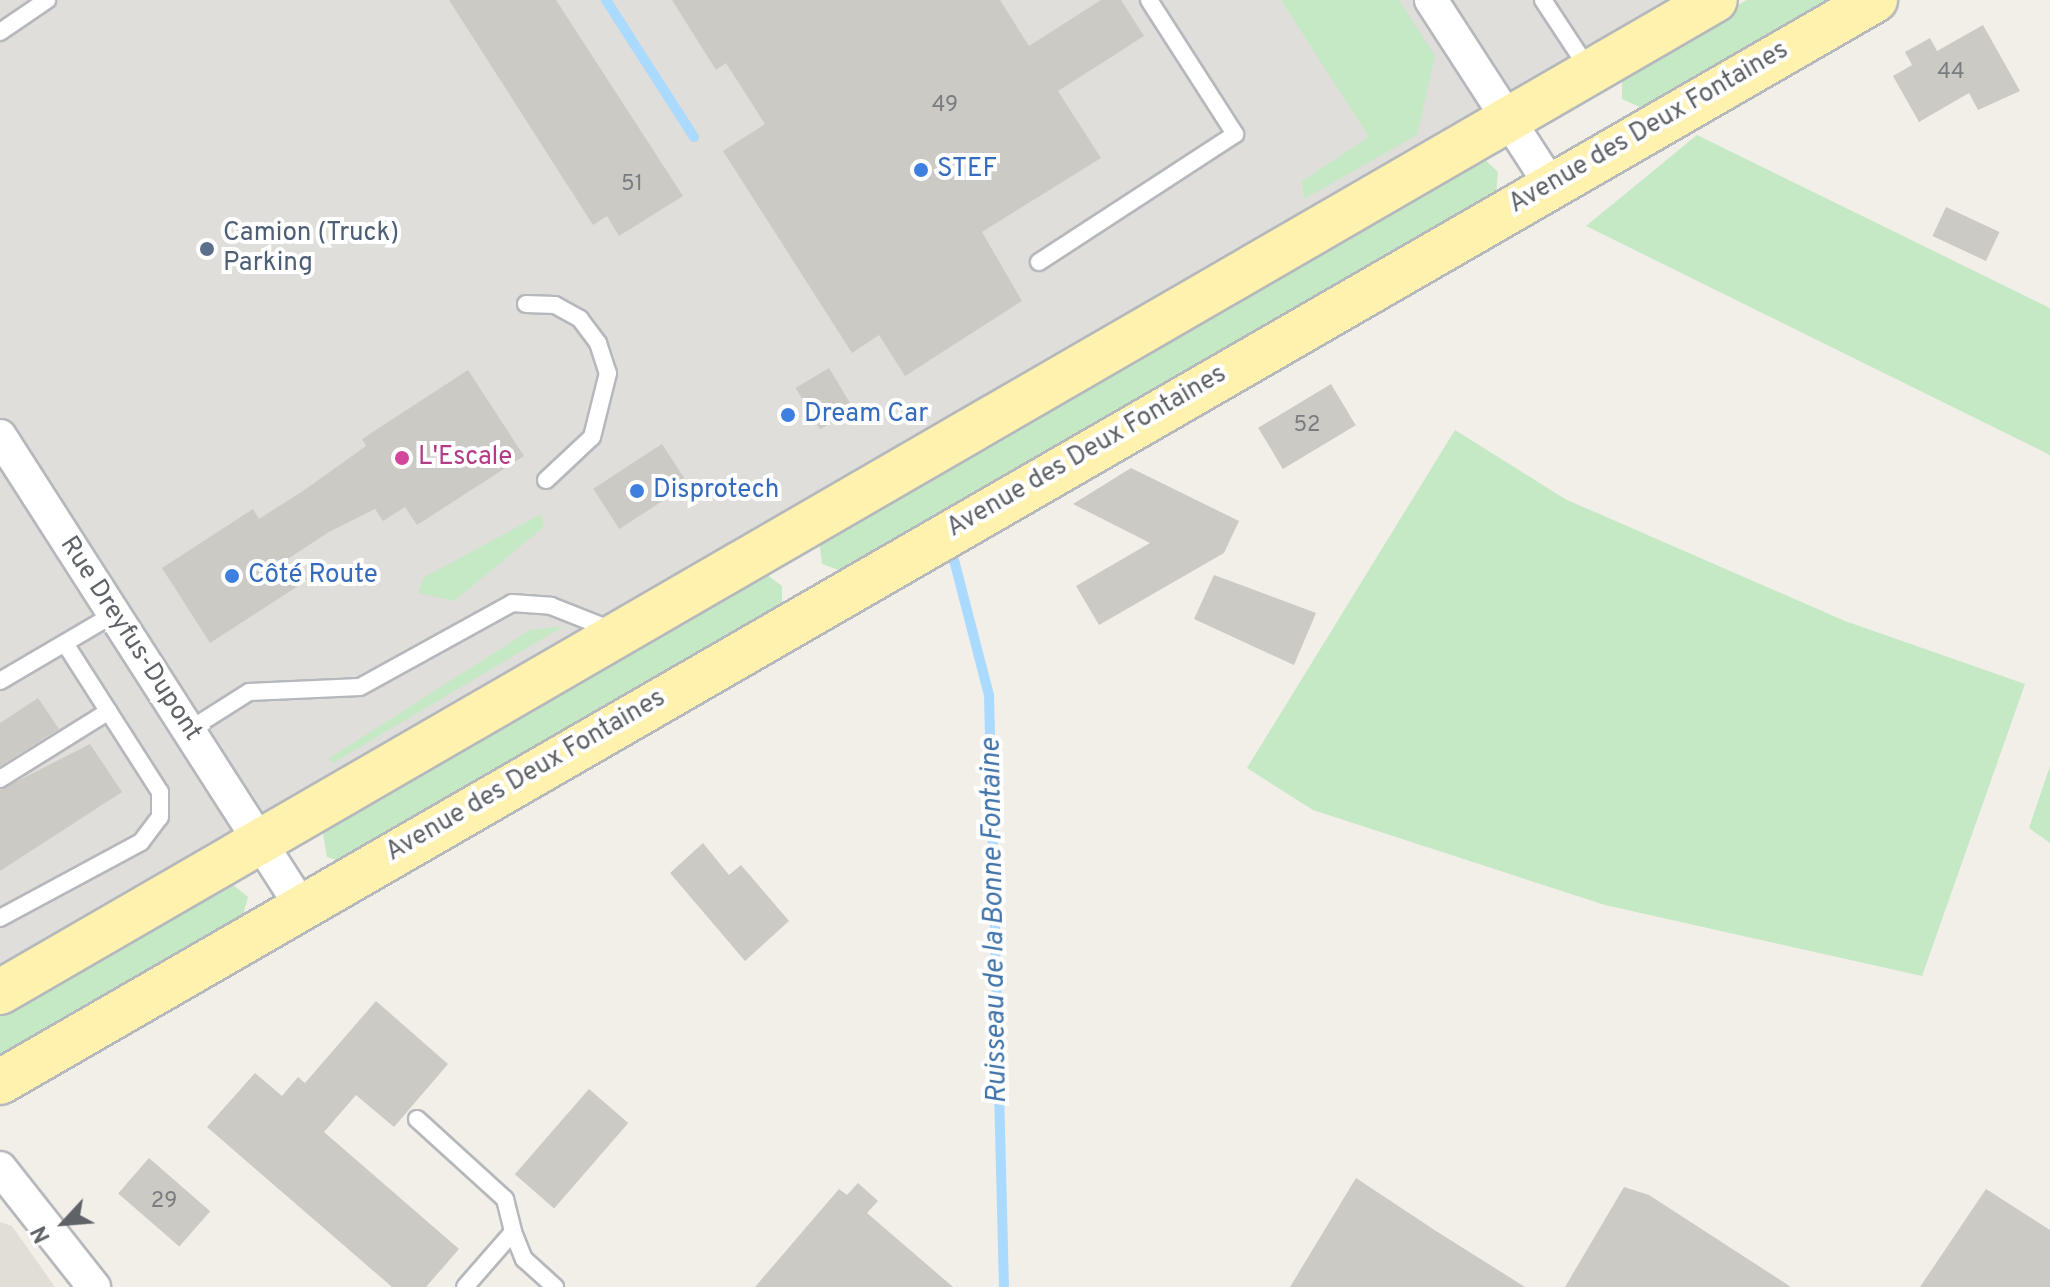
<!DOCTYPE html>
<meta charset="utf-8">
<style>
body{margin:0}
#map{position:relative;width:2050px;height:1287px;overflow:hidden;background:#f1efe8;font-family:Overpass,sans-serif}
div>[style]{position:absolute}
.industrial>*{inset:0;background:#e0deda}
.education>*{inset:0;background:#e1ded6}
.green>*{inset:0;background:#c5e8c5}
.stream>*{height:10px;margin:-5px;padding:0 5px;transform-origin:5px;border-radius:5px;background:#aadaff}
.building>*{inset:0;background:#cccac5;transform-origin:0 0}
.roads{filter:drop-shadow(2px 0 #b5b8bc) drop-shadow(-2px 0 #b5b8bc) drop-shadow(0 2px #b5b8bc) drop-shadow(0 -2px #b5b8bc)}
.service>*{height:16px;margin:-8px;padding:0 8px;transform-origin:8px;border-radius:8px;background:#fff}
.minor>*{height:32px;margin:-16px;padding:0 16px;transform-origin:16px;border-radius:16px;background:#fff}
.primary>*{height:44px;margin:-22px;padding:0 22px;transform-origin:22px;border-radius:22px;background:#fff2af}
.dots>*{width:22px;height:22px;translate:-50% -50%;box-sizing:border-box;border:4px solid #fff;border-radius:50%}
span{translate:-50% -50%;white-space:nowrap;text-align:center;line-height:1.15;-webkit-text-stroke:8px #fff;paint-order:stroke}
.number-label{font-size:22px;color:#7a7d7f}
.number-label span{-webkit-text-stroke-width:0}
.street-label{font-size:26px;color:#5f6368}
.shop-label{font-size:26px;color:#366cbe}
.left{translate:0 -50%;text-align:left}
.service-label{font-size:26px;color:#4e5e75}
.hotel-label{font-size:26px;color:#b23c85}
.water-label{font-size:28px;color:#4174aa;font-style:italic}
.north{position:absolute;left:24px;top:1183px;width:80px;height:80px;-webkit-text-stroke:6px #fff;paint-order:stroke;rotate:244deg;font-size:22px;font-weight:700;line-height:32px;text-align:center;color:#5f6368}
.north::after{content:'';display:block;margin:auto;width:28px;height:36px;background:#5f6368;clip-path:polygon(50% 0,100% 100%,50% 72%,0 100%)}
</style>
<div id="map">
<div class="industrial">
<div style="clip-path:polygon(0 0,1715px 0,0 992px)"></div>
</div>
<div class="education">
<div style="clip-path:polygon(0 1222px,12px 1226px,55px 1287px,0 1287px)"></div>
</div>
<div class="green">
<div style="clip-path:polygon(1281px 0,1399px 0,1435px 56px,1417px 135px,1304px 199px,1302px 181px,1369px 137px)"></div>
<div style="clip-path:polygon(1747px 0,1840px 0,1644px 109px,1622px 99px,1622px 75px,1631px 65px)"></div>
<div style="clip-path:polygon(1697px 135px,2050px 308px,2050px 455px,1586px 226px)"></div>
<div style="clip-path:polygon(1481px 156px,1498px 172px,1496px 195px,844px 572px,822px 564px,819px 539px)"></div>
<div style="clip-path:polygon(1455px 430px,1565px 499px,1845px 621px,2025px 684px,1922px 976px,1605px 905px,1313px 810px,1247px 768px)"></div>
<div style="clip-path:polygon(541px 514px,544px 527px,454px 601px,418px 593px,423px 578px)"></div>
<div style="clip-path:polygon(762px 571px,782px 586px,782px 607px,340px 861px,327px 857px,322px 828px)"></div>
<div style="clip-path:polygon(564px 626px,333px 763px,328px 759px,530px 630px)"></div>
<div style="clip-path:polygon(2050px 766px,2050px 843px,2029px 828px)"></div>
<div style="clip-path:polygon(227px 880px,248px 897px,240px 925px,0 1055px,0 1008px)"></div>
</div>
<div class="stream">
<div style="left:606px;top:0;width:163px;rotate:57.3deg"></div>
<div style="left:954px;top:560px;width:139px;rotate:75.5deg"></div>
<div style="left:989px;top:695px;width:592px;rotate:88.55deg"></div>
</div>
<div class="building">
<div style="clip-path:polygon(449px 0,556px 0,683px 196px,619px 236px,607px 216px,593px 225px)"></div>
<div style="clip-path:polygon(672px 0,1000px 0,1029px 46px,1101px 0,1121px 0,1144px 36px,1058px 91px,1101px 158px,982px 232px,1022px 301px,905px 376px,879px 335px,852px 353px,723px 151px,765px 124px,726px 63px,716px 70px)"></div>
<div style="clip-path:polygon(1983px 25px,2020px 91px,1978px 110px,1969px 93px,1919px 122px,1893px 76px,1912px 65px,1905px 52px,1930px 38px,1937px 51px)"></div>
<div style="left:1946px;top:207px;width:59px;height:32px;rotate:25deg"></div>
<div style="left:829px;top:368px;width:48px;height:39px;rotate:59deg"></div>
<div style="clip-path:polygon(468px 370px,524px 456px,417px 525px,405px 507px,383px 521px,375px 509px,329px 532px,286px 560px,301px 584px,210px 643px,162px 568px,253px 509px,259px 519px,303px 491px,366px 446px,362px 439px)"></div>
<div style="left:1331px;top:384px;width:48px;height:85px;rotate:59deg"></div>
<div style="left:662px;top:444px;width:48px;height:82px;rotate:57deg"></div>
<div style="clip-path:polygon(1131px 468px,1239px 521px,1224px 553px,1099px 625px,1076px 586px,1150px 543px,1073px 504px)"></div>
<div style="clip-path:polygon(1214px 575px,1316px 613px,1294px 665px,1194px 619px)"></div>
<div style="clip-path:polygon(38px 698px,59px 729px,0 766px,0 723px)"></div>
<div style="clip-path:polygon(90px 744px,122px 792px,0 871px,0 790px)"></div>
<div style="clip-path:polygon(703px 843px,729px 875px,741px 865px,789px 921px,745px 961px,670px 873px)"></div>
<div style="clip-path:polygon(376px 1001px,448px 1064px,394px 1127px,356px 1095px,324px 1132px,459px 1249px,426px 1287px,392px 1287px,207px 1127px,255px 1073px,282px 1096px,298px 1077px,305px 1083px)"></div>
<div style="left:589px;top:1089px;width:52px;height:113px;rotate:41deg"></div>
<div style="left:149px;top:1158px;width:81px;height:47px;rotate:41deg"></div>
<div style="clip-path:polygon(1356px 1178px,1436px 1231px,1525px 1287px,1290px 1287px)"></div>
<div style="clip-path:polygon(858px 1183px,878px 1201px,867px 1213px,953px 1287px,755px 1287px,839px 1189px,847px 1195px)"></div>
<div style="clip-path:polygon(1624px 1187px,1649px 1195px,1791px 1287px,1565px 1287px)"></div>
<div style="clip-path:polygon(1986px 1189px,2050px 1230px,2050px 1287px,1920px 1287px)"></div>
</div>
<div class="roads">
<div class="service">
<div style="left:1543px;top:0;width:84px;rotate:56.7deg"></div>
<div style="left:0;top:32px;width:57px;rotate:-34.2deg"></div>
<div style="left:1039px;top:262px;width:234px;rotate:-33.1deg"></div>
<div style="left:1235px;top:134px;width:159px;rotate:-122.7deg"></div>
<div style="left:526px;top:304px;width:29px;rotate:2deg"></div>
<div style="left:555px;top:305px;width:29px;rotate:29deg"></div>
<div style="left:580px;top:319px;width:30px;rotate:53deg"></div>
<div style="left:598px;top:343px;width:32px;rotate:72deg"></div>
<div style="left:608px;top:373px;width:66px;rotate:104deg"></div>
<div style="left:592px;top:437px;width:63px;rotate:136.9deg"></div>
<div style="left:0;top:681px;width:132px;rotate:-30.4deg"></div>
<div style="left:189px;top:730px;width:71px;rotate:-32.3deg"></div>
<div style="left:249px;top:692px;width:111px;rotate:-2.6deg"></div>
<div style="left:360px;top:687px;width:174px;rotate:-28.9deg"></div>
<div style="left:512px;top:603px;width:39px;rotate:4deg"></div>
<div style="left:551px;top:606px;width:68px;rotate:21.6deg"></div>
<div style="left:0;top:779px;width:128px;rotate:-32deg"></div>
<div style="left:0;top:918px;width:160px;rotate:-28.3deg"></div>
<div style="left:141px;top:842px;width:31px;rotate:-53deg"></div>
<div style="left:160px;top:817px;width:25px;rotate:-90deg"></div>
<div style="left:160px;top:792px;width:174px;rotate:-122.6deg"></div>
<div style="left:417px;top:1119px;width:119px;rotate:42.3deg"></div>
<div style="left:505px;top:1199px;width:34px;rotate:76deg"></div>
<div style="left:465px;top:1287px;width:73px;rotate:-48.9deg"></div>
<div style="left:513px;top:1232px;width:29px;rotate:68deg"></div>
<div style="left:524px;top:1259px;width:42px;rotate:42.1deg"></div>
</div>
<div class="minor">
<div style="left:1431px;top:0;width:219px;rotate:57.1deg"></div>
<div style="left:0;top:436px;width:558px;rotate:57.36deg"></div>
<div style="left:0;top:1168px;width:152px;rotate:51.7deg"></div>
</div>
<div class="primary">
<div style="left:0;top:992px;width:1981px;rotate:-30.05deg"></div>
<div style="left:0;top:1082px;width:2165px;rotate:-29.99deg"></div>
</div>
</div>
<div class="dots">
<div style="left:921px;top:170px;background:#3f7fe0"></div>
<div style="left:207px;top:249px;background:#5c6f8a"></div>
<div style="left:788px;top:415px;background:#3f7fe0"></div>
<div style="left:402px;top:458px;background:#d1479c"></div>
<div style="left:637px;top:491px;background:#3f7fe0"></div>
<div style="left:232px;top:576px;background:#3f7fe0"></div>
</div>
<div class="number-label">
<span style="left:1951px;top:73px">44</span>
<span style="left:945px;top:106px">49</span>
<span style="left:632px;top:185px">51</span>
<span style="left:1307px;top:426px">52</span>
<span style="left:164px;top:1202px">29</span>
</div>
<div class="street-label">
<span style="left:1649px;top:128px;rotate:-30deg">Avenue des Deux Fontaines</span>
<span style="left:1087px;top:452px;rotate:-30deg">Avenue des Deux Fontaines</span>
<span style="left:130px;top:639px;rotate:57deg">Rue Dreyfus-Dupont</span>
<span style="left:526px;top:776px;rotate:-30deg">Avenue des Deux Fontaines</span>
</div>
<div class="shop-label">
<span class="left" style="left:937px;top:170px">STEF</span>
<span class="left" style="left:804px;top:415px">Dream Car</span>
<span class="left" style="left:653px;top:491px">Disprotech</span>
<span class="left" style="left:248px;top:576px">Côté Route</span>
</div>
<div class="service-label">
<span class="left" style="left:223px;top:249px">Camion (Truck)<br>Parking</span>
</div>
<div class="hotel-label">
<span class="left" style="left:418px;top:458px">L'Escale</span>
</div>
<div class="water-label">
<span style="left:995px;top:921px;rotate:-91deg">Ruisseau de la Bonne Fontaine</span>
</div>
<div class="north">N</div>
</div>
